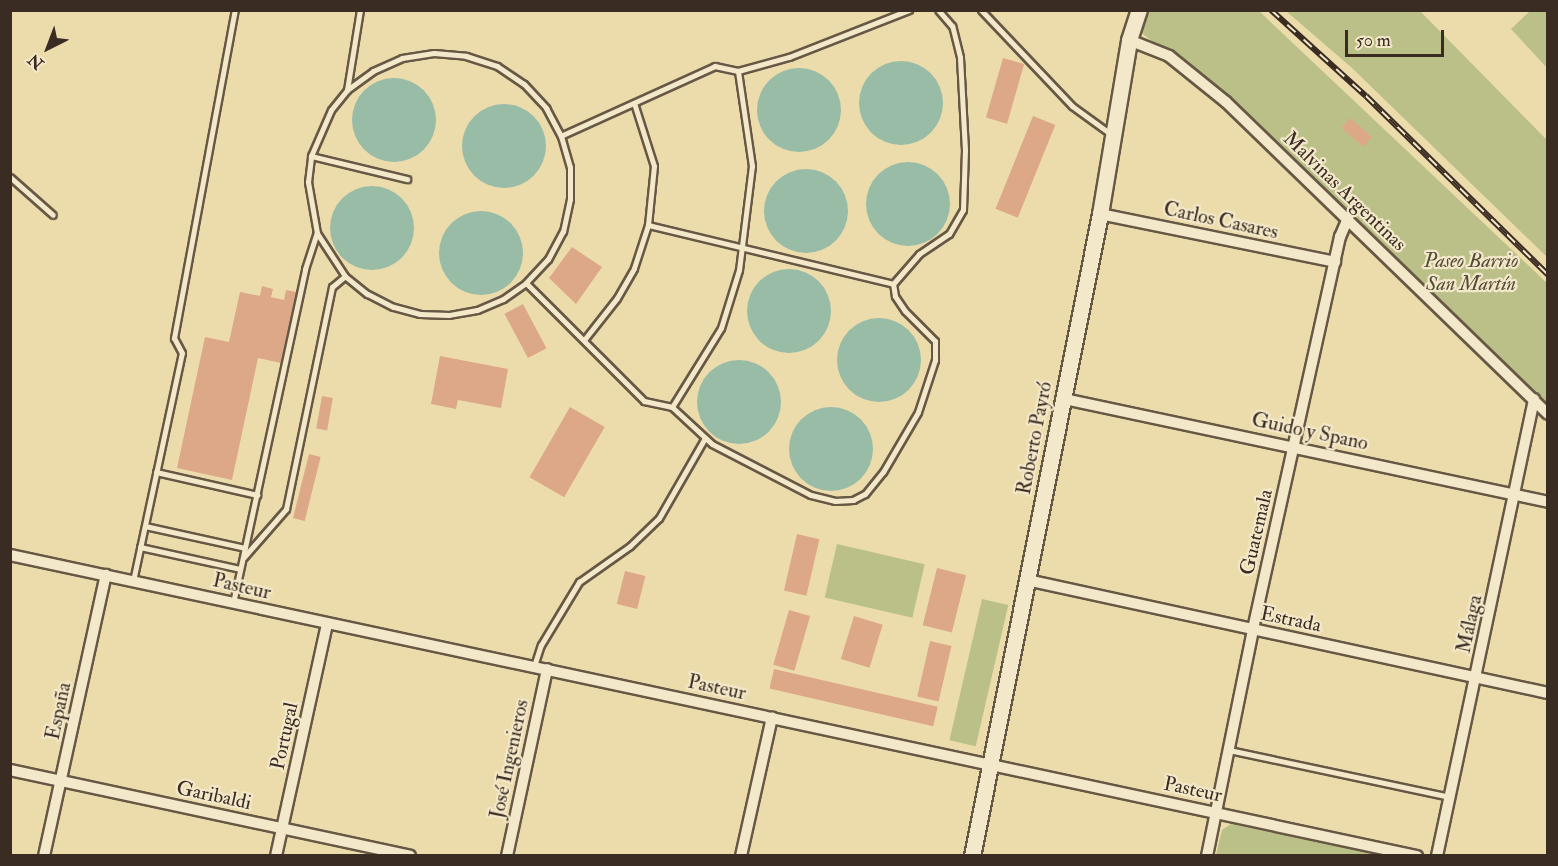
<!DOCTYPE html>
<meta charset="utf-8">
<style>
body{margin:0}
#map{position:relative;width:1558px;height:866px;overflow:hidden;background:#ecdcac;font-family:"IM FELL Double Pica",serif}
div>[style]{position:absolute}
.green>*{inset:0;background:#bac088;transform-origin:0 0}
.water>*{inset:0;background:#99bca7}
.round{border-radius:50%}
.building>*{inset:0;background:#dda887;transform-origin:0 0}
.roads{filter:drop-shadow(2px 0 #675845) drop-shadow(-2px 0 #675845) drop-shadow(0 2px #675845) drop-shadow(0 -2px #675845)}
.lane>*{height:5px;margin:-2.5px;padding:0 2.5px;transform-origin:2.5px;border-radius:2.5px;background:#f3e8c9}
.street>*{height:10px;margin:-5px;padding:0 5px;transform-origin:5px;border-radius:5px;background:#f3e8c9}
.secondary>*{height:15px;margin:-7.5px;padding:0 7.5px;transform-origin:7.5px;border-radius:7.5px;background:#f3e8c9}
.rail>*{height:6px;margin-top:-3px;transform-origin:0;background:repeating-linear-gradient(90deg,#f3e8c9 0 11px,#3b2c23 0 22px);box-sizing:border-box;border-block:2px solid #3b2c23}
span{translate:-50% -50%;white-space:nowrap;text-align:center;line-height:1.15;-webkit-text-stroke:4.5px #f3e8c9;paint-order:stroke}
.street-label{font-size:20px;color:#3b2c23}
.park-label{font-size:20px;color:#544a37;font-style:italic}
.frame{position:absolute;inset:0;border:12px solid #3b2c23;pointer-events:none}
.north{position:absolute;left:18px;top:18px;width:60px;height:60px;-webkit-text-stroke:4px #f3e8c9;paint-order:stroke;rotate:222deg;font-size:16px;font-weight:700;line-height:24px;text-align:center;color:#3b2c23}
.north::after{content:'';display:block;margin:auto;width:21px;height:27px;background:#3b2c23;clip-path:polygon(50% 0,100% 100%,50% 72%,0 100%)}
.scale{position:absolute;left:1345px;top:30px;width:99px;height:27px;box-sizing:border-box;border:3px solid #3b2c23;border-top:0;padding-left:8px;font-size:18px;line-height:21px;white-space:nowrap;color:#3b2c23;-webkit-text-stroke:4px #f3e8c9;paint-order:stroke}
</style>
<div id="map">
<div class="green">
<div style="clip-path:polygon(1143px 11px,1259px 11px,1547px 283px,1547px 409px,1230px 101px,1139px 31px)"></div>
<div style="clip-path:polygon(1286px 11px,1420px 11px,1547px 140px,1547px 257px,1352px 68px)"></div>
<div style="clip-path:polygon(1530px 11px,1547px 11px,1547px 68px,1511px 29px)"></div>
<div style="left:837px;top:544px;width:90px;height:55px;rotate:13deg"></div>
<div style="left:982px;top:599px;width:27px;height:145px;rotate:13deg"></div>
<div style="clip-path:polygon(1231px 824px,1290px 836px,1382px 855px,1216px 855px,1222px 830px)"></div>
</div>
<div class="water">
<div class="round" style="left:859px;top:61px;width:84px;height:84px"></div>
<div class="round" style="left:757px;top:68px;width:84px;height:84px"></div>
<div class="round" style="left:352px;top:78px;width:84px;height:84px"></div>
<div class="round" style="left:462px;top:104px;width:84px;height:84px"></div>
<div class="round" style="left:866px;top:162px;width:84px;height:84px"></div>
<div class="round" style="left:764px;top:169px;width:84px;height:84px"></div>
<div class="round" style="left:330px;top:186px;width:84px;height:84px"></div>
<div class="round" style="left:439px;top:211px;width:84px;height:84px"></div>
<div class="round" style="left:747px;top:269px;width:84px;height:84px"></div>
<div class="round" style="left:837px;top:318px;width:84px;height:84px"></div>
<div class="round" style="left:697px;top:360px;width:84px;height:84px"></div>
<div class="round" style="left:789px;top:407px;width:84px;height:84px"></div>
</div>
<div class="building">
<div style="left:1003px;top:58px;width:22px;height:62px;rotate:16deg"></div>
<div style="left:1033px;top:116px;width:24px;height:100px;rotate:22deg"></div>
<div style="left:1350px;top:118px;width:29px;height:13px;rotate:41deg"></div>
<div style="clip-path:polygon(572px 247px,602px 267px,576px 304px,549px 278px)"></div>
<div style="clip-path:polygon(262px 286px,273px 289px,271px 297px,284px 300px,286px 290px,296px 292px,281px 363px,258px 358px,232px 480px,177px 468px,205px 337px,229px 342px,240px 292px,260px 296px)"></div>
<div style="left:523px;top:304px;width:50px;height:21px;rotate:62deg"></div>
<div style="clip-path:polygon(440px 356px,508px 369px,501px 408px,458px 400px,456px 409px,431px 404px)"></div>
<div style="left:322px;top:396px;width:11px;height:33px;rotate:10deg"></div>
<div style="left:570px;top:407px;width:40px;height:81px;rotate:30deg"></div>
<div style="left:309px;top:454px;width:12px;height:66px;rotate:14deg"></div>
<div style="left:797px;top:534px;width:23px;height:58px;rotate:13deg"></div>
<div style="left:937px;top:568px;width:30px;height:59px;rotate:14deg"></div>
<div style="left:625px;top:571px;width:21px;height:34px;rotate:14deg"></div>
<div style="left:789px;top:610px;width:22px;height:57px;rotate:16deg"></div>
<div style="left:854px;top:616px;width:30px;height:45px;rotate:17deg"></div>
<div style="left:930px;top:641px;width:22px;height:57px;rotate:13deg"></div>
<div style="left:774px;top:669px;width:168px;height:20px;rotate:13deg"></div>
</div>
<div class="roads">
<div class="lane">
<div style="left:981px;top:10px;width:132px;rotate:46.5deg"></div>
<div style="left:1072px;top:106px;width:49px;rotate:35.9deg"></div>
<div style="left:738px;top:71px;width:53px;rotate:-15.4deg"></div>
<div style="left:789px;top:57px;width:129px;rotate:-21.4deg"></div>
<div style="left:347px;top:90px;width:81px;rotate:-80.8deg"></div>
<div style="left:311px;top:156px;width:99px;rotate:13.5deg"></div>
<div style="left:10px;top:177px;width:57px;rotate:41.5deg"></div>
<div style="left:648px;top:225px;width:252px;rotate:13.5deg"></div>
<div style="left:526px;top:283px;width:167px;rotate:45deg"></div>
<div style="left:644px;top:401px;width:29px;rotate:12deg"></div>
<div style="left:672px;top:407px;width:93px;rotate:-58.2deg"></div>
<div style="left:721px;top:328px;width:61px;rotate:-72.8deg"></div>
<div style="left:739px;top:270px;width:105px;rotate:-82.9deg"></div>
<div style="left:752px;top:166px;width:96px;rotate:-98.4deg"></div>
<div style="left:738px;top:71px;width:24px;rotate:-168deg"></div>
<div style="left:715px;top:66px;width:169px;rotate:155.6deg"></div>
<div style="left:584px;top:340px;width:53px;rotate:-51.8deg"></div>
<div style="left:617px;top:298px;width:34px;rotate:-60deg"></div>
<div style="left:634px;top:268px;width:45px;rotate:-72deg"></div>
<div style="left:648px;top:225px;width:59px;rotate:-84.2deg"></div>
<div style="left:654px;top:166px;width:66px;rotate:-107.6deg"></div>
<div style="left:672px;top:407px;width:54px;rotate:42.8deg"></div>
<div style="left:712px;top:444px;width:111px;rotate:27.3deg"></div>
<div style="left:811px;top:495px;width:25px;rotate:14deg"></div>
<div style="left:835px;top:501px;width:18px;rotate:-3deg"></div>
<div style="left:853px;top:500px;width:13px;rotate:-27deg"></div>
<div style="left:865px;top:494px;width:28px;rotate:-51deg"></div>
<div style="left:883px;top:472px;width:69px;rotate:-59.7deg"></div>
<div style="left:918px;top:412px;width:55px;rotate:-71.9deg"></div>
<div style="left:935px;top:360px;width:19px;rotate:-90deg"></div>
<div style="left:935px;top:341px;width:42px;rotate:-135deg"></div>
<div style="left:905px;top:311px;width:18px;rotate:-124deg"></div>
<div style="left:895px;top:296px;width:12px;rotate:-99deg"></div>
<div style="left:893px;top:284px;width:40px;rotate:-49deg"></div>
<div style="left:919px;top:254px;width:36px;rotate:-34deg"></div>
<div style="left:949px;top:234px;width:28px;rotate:-60deg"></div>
<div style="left:963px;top:210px;width:60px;rotate:-88.1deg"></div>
<div style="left:965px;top:150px;width:93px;rotate:-93.1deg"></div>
<div style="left:960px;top:57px;width:32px;rotate:-104deg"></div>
<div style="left:952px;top:26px;width:21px;rotate:-131deg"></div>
<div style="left:156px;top:472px;width:104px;rotate:12.8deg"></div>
<div style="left:145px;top:526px;width:102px;rotate:12.4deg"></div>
<div style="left:140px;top:547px;width:102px;rotate:12.4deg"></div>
<div style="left:244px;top:557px;width:64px;rotate:-48.8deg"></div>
<div style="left:286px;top:509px;width:227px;rotate:-78.3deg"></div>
<div style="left:332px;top:287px;width:17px;rotate:-40deg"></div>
<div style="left:133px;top:581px;width:233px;rotate:-77.9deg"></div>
<div style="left:182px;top:353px;width:17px;rotate:-118deg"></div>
<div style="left:174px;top:338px;width:334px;rotate:-79.5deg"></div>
<div style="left:233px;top:603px;width:342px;rotate:-77.8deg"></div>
<div style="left:305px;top:269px;width:38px;rotate:-72deg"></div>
<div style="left:317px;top:233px;width:52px;rotate:-100deg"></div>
<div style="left:308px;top:182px;width:26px;rotate:-83deg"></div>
<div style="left:311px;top:156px;width:50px;rotate:-66.5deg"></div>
<div style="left:331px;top:110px;width:26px;rotate:-51deg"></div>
<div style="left:347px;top:90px;width:32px;rotate:-36deg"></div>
<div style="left:373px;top:71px;width:32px;rotate:-24deg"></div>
<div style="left:402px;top:58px;width:32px;rotate:-9deg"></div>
<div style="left:434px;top:53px;width:32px;rotate:5deg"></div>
<div style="left:466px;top:56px;width:33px;rotate:18deg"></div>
<div style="left:497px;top:66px;width:32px;rotate:34deg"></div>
<div style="left:524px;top:84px;width:33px;rotate:47deg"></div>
<div style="left:546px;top:108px;width:32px;rotate:62deg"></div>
<div style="left:561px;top:136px;width:32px;rotate:74deg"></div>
<div style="left:570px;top:167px;width:32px;rotate:90deg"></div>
<div style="left:570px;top:199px;width:33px;rotate:102deg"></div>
<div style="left:563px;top:231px;width:32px;rotate:118deg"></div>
<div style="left:548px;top:259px;width:33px;rotate:133deg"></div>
<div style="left:526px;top:283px;width:28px;rotate:145deg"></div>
<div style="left:503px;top:299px;width:28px;rotate:157deg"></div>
<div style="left:477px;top:310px;width:28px;rotate:170deg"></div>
<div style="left:449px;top:315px;width:29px;rotate:-178deg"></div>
<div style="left:420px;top:314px;width:28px;rotate:-165deg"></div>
<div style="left:393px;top:307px;width:29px;rotate:-153deg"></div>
<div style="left:367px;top:294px;width:28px;rotate:-141deg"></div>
<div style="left:345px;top:276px;width:51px;rotate:-123.1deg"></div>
<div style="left:534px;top:666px;width:22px;rotate:-72deg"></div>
<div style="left:541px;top:645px;width:74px;rotate:-58.9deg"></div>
<div style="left:579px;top:582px;width:62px;rotate:-35.2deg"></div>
<div style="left:630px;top:546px;width:40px;rotate:-44deg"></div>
<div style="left:659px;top:518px;width:92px;rotate:-60.1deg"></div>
<div style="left:1229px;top:750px;width:226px;rotate:12deg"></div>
</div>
<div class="street">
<div style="left:1129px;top:40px;width:43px;rotate:21.8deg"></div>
<div style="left:1169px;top:56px;width:73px;rotate:38.9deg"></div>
<div style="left:1226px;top:102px;width:448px;rotate:44.1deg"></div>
<div style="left:1100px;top:214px;width:240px;rotate:11.5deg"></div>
<div style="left:1064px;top:399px;width:495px;rotate:12deg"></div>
<div style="left:10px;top:555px;width:1439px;rotate:12.08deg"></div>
<div style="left:1027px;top:580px;width:533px;rotate:12.24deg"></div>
<div style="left:10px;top:770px;width:409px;rotate:12.1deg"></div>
<div style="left:44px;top:856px;width:288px;rotate:-77.6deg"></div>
<div style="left:276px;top:856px;width:238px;rotate:-77.6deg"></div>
<div style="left:507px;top:856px;width:191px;rotate:-77.9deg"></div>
<div style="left:741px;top:856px;width:142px;rotate:-77.4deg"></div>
<div style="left:1207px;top:856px;width:232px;rotate:-78.5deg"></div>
<div style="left:1253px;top:629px;width:402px;rotate:-77.5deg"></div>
<div style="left:1340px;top:237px;width:21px;rotate:-67deg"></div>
<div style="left:1437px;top:856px;width:467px;rotate:-78deg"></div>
</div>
<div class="secondary">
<div style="left:972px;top:856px;width:655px;rotate:-78.72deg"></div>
<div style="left:1100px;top:214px;width:176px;rotate:-80.5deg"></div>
<div style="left:1129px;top:40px;width:32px;rotate:-72deg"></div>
</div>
</div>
<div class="rail">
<div style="left:1271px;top:10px;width:128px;rotate:42.2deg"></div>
<div style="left:1366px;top:96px;width:255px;rotate:44.5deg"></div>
</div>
<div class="street-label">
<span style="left:1345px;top:191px;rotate:44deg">Malvinas Argentinas</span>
<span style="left:1221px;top:220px;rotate:12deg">Carlos Casares</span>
<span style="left:1310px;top:431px;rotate:12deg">Guido y Spano</span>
<span style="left:1034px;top:438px;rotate:-79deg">Roberto Payró</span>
<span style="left:1256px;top:532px;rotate:-77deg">Guatemala</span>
<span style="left:242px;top:586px;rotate:13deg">Pasteur</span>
<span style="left:1291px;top:619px;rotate:12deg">Estrada</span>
<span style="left:1469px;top:624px;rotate:-78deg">Málaga</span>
<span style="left:717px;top:687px;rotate:12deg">Pasteur</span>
<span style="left:58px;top:711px;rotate:-78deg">España</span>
<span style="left:284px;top:736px;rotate:-78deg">Portugal</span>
<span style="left:509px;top:759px;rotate:-78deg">José Ingenieros</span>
<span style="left:1193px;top:789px;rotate:12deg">Pasteur</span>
<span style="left:214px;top:795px;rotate:12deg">Garibaldi</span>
</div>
<div class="park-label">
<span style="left:1471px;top:272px">Paseo Barrio<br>San Martín</span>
</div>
<div class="frame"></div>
<div class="north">N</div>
<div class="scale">50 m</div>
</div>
